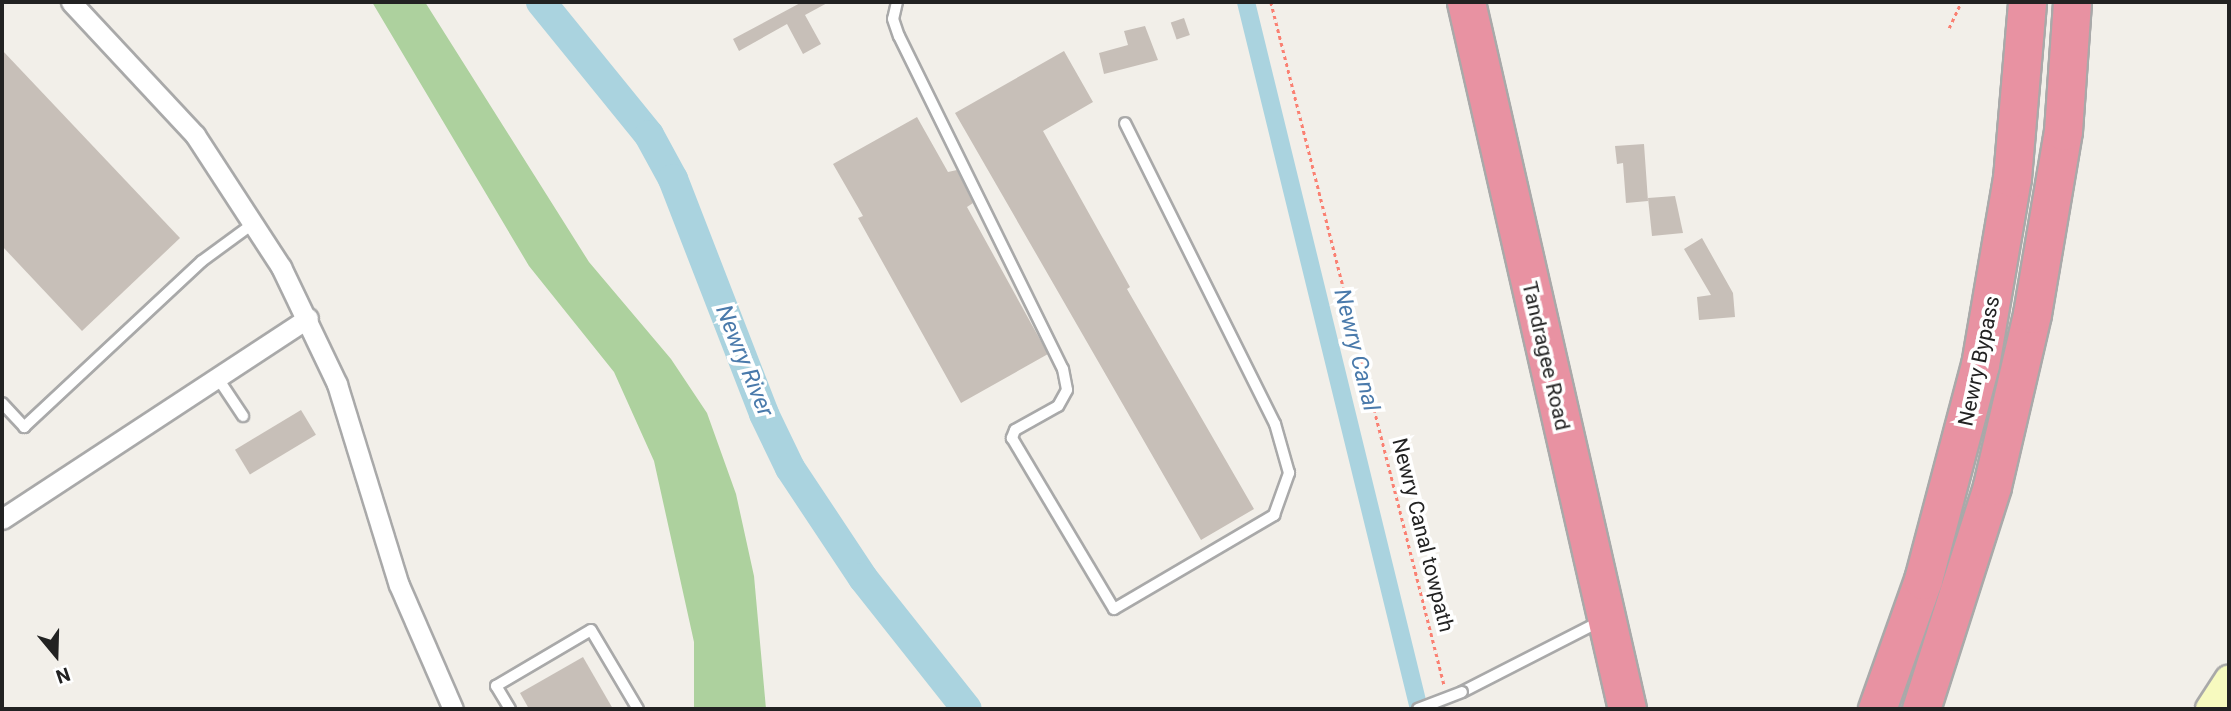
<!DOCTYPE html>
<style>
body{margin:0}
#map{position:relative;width:2231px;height:711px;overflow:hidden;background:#f2efe9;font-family:Roboto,sans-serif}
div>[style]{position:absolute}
.forest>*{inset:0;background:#add19e}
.canal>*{height:18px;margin:-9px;padding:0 9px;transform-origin:9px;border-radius:9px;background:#aad3df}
.river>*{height:30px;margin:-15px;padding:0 15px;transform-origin:15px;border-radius:15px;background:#aad3df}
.building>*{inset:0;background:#c7bfb8;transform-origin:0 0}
.path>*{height:2.5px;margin-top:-1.25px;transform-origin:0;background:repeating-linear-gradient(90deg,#fa8072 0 3.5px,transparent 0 7px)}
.roads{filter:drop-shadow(2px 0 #a9a9a9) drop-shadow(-2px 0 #a9a9a9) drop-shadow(0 2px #a9a9a9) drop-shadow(0 -2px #a9a9a9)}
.lane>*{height:10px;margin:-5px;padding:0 5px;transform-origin:5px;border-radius:5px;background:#fff}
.street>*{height:19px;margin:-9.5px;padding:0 9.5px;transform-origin:9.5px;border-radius:9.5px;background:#fff}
.secondary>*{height:28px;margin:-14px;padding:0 14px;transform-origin:14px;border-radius:14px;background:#f7fabf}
.highway>*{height:37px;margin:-18.5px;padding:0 18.5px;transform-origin:18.5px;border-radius:18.5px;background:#e892a2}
.bridges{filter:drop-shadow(2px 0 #a9a9a9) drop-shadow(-2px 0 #a9a9a9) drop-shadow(0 2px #a9a9a9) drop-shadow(0 -2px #a9a9a9)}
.lane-bridge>*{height:10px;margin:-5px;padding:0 5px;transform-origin:5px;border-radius:5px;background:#fff}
span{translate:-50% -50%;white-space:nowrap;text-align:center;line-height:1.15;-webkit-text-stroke:7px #fff;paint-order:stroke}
.street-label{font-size:21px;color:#222}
.water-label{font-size:23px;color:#4a7aab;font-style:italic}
.frame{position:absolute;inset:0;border:4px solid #222;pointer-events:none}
.north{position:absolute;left:21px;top:620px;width:70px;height:70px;-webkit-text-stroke:5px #fff;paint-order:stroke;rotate:161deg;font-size:19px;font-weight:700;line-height:28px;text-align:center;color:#222}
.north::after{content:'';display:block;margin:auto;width:24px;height:32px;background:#222;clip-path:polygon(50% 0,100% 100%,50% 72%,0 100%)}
</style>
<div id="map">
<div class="forest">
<div style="clip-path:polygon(372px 2px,425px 2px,589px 262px,671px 359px,707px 413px,736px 494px,754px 576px,766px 709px,694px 709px,694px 642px,654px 461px,614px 372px,529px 266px)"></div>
</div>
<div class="canal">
<div style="left:1246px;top:2px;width:728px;rotate:76.25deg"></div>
</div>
<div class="river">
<div style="left:541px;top:2px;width:171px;rotate:50.9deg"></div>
<div style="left:649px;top:135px;width:50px;rotate:61.4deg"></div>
<div style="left:673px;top:179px;width:252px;rotate:68.8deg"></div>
<div style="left:764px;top:414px;width:60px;rotate:64.3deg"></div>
<div style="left:790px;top:468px;width:132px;rotate:56.4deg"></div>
<div style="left:863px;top:578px;width:167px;rotate:51.6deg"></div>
</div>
<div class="building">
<div style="clip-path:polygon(802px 2px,829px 2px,805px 15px,821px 44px,803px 54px,787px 24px,739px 51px,733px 39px)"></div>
<div style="left:1184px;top:18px;width:18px;height:14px;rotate:71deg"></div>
<div style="clip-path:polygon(1145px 26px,1158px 60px,1104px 74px,1099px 53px,1128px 45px,1124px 31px)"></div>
<div style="clip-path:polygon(2px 50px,180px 238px,82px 331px,2px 246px)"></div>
<div style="clip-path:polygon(1064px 51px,1093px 102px,1043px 131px,1130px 287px,1127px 289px,1254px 509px,1201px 540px,955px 113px)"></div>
<div style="clip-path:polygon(917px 117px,948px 172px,957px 170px,973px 203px,967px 207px,1048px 354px,961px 403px,858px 218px,863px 216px,833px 164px)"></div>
<div style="clip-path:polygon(1644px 144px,1648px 201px,1626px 203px,1623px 163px,1617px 164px,1615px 146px)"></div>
<div style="clip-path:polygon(1675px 196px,1683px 233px,1652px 236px,1648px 198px)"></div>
<div style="clip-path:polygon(1702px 238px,1733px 293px,1735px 317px,1699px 320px,1697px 297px,1711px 295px,1684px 249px)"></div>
<div style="left:301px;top:410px;width:29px;height:77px;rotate:59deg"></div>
<div style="clip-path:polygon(583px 657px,613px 709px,529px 709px,520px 693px)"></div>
</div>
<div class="path">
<div style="left:1271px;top:2px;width:704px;rotate:75.77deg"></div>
<div style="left:1949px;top:28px;width:29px;rotate:-65deg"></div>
</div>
<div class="roads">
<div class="lane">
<div style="left:897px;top:2px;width:17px;rotate:103deg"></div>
<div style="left:893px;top:19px;width:18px;rotate:71deg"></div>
<div style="left:899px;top:36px;width:371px;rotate:63.8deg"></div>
<div style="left:1063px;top:369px;width:21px;rotate:79deg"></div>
<div style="left:1067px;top:390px;width:18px;rotate:119deg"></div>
<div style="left:1058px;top:406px;width:49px;rotate:150.8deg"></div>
<div style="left:1015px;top:430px;width:9px;rotate:111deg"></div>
<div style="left:1012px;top:438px;width:199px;rotate:59.2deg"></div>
<div style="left:1114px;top:609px;width:186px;rotate:-30.4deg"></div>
<div style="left:1274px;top:515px;width:45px;rotate:-70.3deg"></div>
<div style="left:1289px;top:473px;width:51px;rotate:-105.9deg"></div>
<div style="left:1275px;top:424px;width:336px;rotate:-116.5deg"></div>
<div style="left:217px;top:377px;width:47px;rotate:56.3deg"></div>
<div style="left:2px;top:403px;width:33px;rotate:47deg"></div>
<div style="left:24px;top:427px;width:243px;rotate:-43deg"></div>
<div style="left:202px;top:261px;width:64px;rotate:-36.2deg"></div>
<div style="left:1462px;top:692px;width:154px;rotate:-27.1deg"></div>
<div style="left:510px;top:709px;width:27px;rotate:-121deg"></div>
<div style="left:496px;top:686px;width:110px;rotate:-30.5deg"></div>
<div style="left:591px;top:630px;width:92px;rotate:59.3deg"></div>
</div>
<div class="street">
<div style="left:71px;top:2px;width:182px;rotate:47deg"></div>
<div style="left:195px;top:135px;width:158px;rotate:56.9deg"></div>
<div style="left:281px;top:267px;width:130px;rotate:64.4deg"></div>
<div style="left:337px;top:384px;width:210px;rotate:72.9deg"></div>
<div style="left:399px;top:585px;width:135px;rotate:66.5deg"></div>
<div style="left:2px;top:519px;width:366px;rotate:-33.3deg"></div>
</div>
<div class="secondary">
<div style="left:2210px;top:709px;width:35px;rotate:-57deg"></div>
</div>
<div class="highway">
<div style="left:1466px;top:2px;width:725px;rotate:77.17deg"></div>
<div style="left:1877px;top:709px;width:137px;rotate:-70.4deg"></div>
<div style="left:1923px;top:580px;width:222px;rotate:-75.2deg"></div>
<div style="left:1980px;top:365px;width:190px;rotate:-80.3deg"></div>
<div style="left:2012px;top:178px;width:177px;rotate:-85.1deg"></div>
<div style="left:1921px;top:709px;width:234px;rotate:-72.3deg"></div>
<div style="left:1992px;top:486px;width:177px;rotate:-76.9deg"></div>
<div style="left:2032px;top:314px;width:186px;rotate:-80.4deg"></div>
<div style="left:2063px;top:131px;width:129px;rotate:-86deg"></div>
</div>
</div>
<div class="bridges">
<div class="lane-bridge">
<div style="left:1418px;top:709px;width:47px;rotate:-21.1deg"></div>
</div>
</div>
<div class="street-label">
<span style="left:1546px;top:356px;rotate:77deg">Tandragee Road</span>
<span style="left:1979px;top:361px;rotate:-78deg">Newry Bypass</span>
<span style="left:1423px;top:535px;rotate:76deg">Newry Canal towpath</span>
</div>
<div class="water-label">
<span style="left:1356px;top:350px;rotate:76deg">Newry Canal</span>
<span style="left:744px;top:361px;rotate:68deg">Newry River</span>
</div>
<div class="frame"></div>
<div class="north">N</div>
</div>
